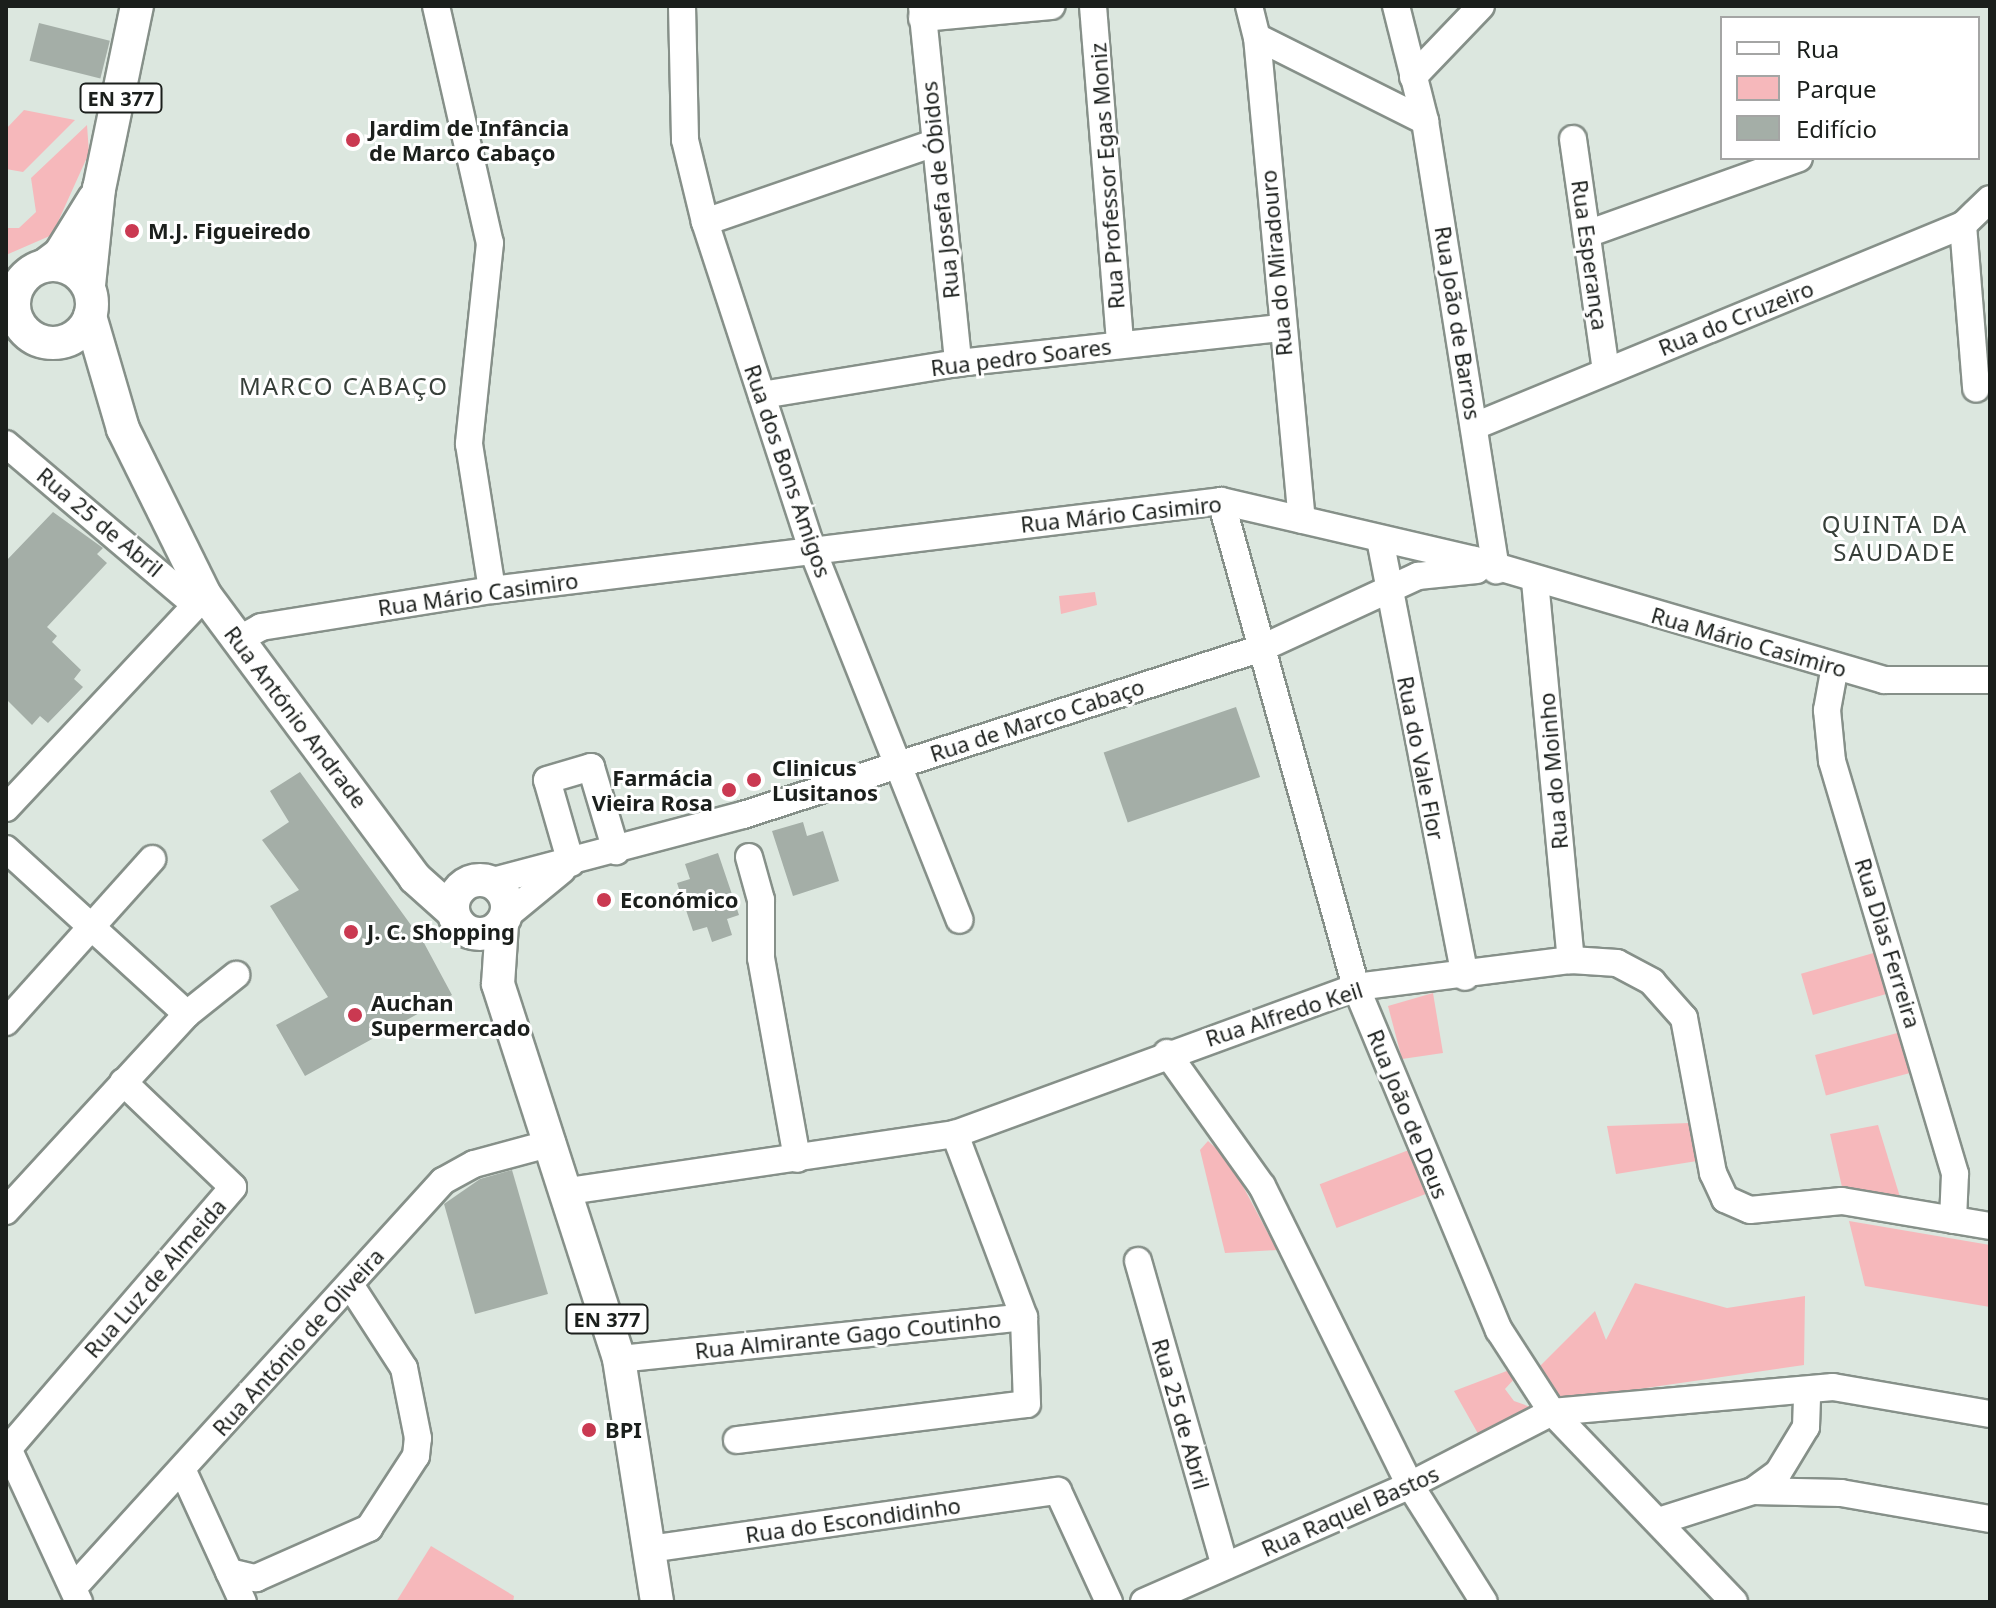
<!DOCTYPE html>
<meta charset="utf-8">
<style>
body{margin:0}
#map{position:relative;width:1996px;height:1608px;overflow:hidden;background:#dce7df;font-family:"Noto Sans",sans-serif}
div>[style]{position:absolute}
.green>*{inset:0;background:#f6b8bb;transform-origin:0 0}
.building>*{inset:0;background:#a4aea7;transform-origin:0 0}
.roads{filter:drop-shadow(2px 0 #869089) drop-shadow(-2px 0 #869089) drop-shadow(0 2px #869089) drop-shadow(0 -2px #869089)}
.minor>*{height:26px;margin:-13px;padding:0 13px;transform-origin:13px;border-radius:13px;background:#fff}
.major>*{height:32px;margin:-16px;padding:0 16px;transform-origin:16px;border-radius:16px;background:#fff}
.major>.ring{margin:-16px;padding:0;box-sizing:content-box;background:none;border:32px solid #fff;border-radius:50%}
.dots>*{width:22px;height:22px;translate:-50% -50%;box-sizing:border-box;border:4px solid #fff;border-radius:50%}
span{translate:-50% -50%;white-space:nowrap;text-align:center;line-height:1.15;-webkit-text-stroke:6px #fff;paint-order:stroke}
.shield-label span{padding:2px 6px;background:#fff;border:2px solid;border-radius:6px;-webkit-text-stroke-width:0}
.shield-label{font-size:20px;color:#1b1f1c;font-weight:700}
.poi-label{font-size:22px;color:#1b1f1c;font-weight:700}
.left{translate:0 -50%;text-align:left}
.right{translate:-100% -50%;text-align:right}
.street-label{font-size:22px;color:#1b1f1c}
.neighbourhood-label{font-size:24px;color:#373f39;letter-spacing:2px}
.frame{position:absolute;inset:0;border:8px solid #1b1f1c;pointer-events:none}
.legend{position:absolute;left:1720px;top:16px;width:260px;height:144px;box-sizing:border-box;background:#fff;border:2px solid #a4a5a4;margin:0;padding:10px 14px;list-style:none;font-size:24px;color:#1b1f1c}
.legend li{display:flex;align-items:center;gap:16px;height:40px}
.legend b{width:40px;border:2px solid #a4a5a4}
</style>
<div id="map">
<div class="green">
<div style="clip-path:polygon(24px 110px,75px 120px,23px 172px,6px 169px,6px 129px)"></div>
<div style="clip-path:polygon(87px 125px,89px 153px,52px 235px,6px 255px,6px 228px,19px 228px,36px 212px,31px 178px)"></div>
<div style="clip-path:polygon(1095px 592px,1097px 605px,1061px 614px,1059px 596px)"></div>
<div style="left:1877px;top:952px;width:43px;height:79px;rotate:74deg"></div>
<div style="clip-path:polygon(1433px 993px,1443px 1053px,1402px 1059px,1388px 1006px)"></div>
<div style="left:1901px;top:1032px;width:42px;height:89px;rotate:75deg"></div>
<div style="clip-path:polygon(1689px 1123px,1697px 1161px,1616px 1174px,1607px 1126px)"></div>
<div style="clip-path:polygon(1878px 1125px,1900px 1197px,1842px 1187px,1830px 1134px)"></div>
<div style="clip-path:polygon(1208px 1141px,1229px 1160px,1277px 1250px,1225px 1253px,1200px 1150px)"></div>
<div style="left:1414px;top:1148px;width:47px;height:101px;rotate:69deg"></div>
<div style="clip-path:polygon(1849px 1221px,1990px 1245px,1990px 1307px,1865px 1286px)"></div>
<div style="clip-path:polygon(1635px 1283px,1727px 1308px,1805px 1296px,1804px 1365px,1639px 1389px,1625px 1403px,1564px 1403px,1538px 1368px,1595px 1311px,1606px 1340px)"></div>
<div style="clip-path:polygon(1512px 1369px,1516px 1377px,1505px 1389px,1514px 1401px,1536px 1409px,1544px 1427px,1490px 1455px,1454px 1391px)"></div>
<div style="clip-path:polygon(431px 1546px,514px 1596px,513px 1602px,396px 1602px)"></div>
</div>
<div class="building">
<div style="left:39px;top:23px;width:73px;height:39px;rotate:14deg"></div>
<div style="clip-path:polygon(53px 512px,103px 548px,97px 554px,107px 563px,47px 627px,57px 636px,52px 642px,81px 670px,74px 679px,83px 687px,48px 723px,40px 716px,32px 725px,6px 699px,6px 561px)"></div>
<div style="left:1236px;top:707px;width:74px;height:140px;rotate:71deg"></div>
<div style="clip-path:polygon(300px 772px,424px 943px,452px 995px,305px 1076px,276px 1025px,328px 997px,270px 906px,299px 890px,262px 840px,289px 822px,270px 791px)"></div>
<div style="clip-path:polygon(803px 822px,807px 836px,823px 831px,839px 881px,793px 896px,772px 831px)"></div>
<div style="clip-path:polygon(718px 853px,739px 915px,727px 919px,732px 935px,712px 942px,707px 927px,693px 931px,677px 883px,690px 879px,685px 864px)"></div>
<div style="clip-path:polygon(512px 1170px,548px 1294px,475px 1314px,444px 1204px,480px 1179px)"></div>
</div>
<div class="roads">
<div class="minor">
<div style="left:436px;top:6px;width:243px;rotate:77.2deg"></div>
<div style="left:490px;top:243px;width:202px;rotate:96deg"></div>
<div style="left:469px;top:444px;width:148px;rotate:81deg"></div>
<div style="left:682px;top:6px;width:134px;rotate:88.7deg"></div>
<div style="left:685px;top:140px;width:84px;rotate:76.3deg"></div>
<div style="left:705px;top:222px;width:344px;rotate:71.9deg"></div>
<div style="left:812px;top:549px;width:399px;rotate:68.3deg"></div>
<div style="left:922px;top:6px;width:359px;rotate:84.2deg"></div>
<div style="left:1093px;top:6px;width:340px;rotate:85.4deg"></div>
<div style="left:1249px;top:6px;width:32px;rotate:76deg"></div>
<div style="left:1257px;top:37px;width:485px;rotate:84.7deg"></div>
<div style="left:1396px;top:6px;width:119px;rotate:75.8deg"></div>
<div style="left:1425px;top:121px;width:455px;rotate:81deg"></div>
<div style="left:922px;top:18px;width:130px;rotate:-5.3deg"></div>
<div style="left:1257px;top:37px;width:188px;rotate:26.6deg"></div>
<div style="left:1413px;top:77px;width:98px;rotate:-46.2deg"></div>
<div style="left:1573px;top:139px;width:234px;rotate:81.9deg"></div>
<div style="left:705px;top:222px;width:243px;rotate:-19deg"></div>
<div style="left:1963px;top:225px;width:164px;rotate:85.4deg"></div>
<div style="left:1587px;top:234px;width:225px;rotate:-19.7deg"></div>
<div style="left:762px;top:395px;width:199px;rotate:-9.3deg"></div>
<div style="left:958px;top:363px;width:325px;rotate:-6.2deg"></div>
<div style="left:1475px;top:426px;width:528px;rotate:-22.39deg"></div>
<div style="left:1963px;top:225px;width:37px;rotate:-44deg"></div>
<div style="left:6px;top:444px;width:244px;rotate:40.3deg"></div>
<div style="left:1221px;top:501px;width:504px;rotate:74.48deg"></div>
<div style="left:1356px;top:987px;width:372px;rotate:67.4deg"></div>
<div style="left:1499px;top:1330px;width:98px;rotate:57.1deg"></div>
<div style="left:1552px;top:1412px;width:263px;rotate:46.2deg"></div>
<div style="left:1380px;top:539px;width:446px;rotate:79deg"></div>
<div style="left:1535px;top:581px;width:381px;rotate:84.6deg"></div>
<div style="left:238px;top:640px;width:26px;rotate:-29deg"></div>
<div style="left:261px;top:627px;width:234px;rotate:-9.1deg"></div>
<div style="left:492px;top:590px;width:734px;rotate:-6.96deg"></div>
<div style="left:1221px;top:501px;width:260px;rotate:13.1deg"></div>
<div style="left:1474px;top:560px;width:427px;rotate:16.3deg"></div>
<div style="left:1884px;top:680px;width:106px"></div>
<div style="left:1835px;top:666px;width:45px;rotate:100.3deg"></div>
<div style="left:1827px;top:710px;width:51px;rotate:84.4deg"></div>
<div style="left:1832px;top:761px;width:431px;rotate:73.4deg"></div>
<div style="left:1955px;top:1174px;width:46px;rotate:92.5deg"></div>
<div style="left:6px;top:808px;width:291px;rotate:-46.9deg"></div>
<div style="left:6px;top:849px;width:245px;rotate:42.4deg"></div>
<div style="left:187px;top:1014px;width:268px;rotate:132.6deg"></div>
<div style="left:749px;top:857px;width:45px;rotate:74.4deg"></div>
<div style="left:761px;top:900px;width:58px;rotate:90deg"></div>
<div style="left:761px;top:958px;width:204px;rotate:79.8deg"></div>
<div style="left:571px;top:863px;width:86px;rotate:-106.1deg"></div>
<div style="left:547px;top:780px;width:46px;rotate:-16.5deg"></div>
<div style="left:591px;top:767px;width:88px;rotate:73.4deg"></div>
<div style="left:489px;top:882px;width:263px;rotate:-14.8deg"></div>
<div style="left:743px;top:815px;width:545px;rotate:-17.84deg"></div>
<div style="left:1262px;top:648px;width:172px;rotate:-24.8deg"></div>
<div style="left:1418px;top:576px;width:59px;rotate:-5.8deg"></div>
<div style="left:505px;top:917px;width:74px;rotate:-39.5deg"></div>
<div style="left:187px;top:1014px;width:63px;rotate:-38.5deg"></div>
<div style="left:6px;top:1022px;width:219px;rotate:-48.1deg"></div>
<div style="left:1167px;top:1053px;width:163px;rotate:54.5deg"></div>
<div style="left:1262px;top:1186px;width:334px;rotate:63.7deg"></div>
<div style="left:1410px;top:1485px;width:138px;rotate:57.7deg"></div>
<div style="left:569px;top:1191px;width:390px;rotate:-8.4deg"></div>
<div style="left:955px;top:1134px;width:427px;rotate:-20.1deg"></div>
<div style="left:1356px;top:987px;width:217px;rotate:-7.2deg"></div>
<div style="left:1571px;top:960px;width:46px;rotate:3.7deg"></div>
<div style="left:1617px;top:963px;width:40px;rotate:28deg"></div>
<div style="left:1652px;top:982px;width:48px;rotate:48.4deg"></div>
<div style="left:1684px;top:1018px;width:158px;rotate:79.4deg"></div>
<div style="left:1713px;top:1173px;width:29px;rotate:65deg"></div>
<div style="left:1725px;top:1199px;width:27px;rotate:24deg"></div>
<div style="left:1750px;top:1210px;width:92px;rotate:-5.6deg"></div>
<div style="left:1842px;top:1201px;width:150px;rotate:9.6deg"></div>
<div style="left:1138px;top:1261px;width:317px;rotate:74.1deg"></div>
<div style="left:619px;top:1359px;width:407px;rotate:-5.9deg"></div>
<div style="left:1024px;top:1317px;width:196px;rotate:-110.7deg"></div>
<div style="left:737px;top:1440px;width:292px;rotate:-7.1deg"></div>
<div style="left:1027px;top:1404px;width:87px;rotate:-92deg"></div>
<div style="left:6px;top:1444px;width:174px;rotate:65.2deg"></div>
<div style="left:8px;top:1449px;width:345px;rotate:-49.3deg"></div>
<div style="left:233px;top:1187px;width:152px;rotate:-136.3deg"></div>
<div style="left:182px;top:1469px;width:146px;rotate:65.4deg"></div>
<div style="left:1753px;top:1491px;width:88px;rotate:1.3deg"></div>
<div style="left:1841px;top:1493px;width:151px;rotate:9.9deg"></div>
<div style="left:1659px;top:1521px;width:99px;rotate:-17.7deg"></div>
<div style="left:1753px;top:1491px;width:31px;rotate:-36deg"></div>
<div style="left:1778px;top:1473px;width:54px;rotate:-58.7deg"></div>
<div style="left:1806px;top:1427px;width:34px;rotate:-88deg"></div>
<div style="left:649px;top:1549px;width:413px;rotate:-8.1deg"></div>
<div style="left:1058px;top:1491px;width:122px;rotate:65.3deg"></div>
<div style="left:229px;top:1572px;width:28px;rotate:13deg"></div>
<div style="left:256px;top:1578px;width:124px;rotate:-23.9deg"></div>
<div style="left:369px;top:1528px;width:86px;rotate:-56.9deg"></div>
<div style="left:416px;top:1456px;width:18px;rotate:-84deg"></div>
<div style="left:418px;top:1438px;width:71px;rotate:-101.3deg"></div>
<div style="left:404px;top:1368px;width:98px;rotate:-122.9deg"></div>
<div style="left:73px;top:1588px;width:550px;rotate:-47.73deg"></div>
<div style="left:443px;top:1181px;width:35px;rotate:-29deg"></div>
<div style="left:474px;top:1164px;width:81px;rotate:-15.1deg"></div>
<div style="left:1144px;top:1602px;width:291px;rotate:-23.7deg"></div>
<div style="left:1410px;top:1485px;width:160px;rotate:-27.2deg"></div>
<div style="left:1552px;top:1412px;width:282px;rotate:-5.1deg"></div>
<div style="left:1833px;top:1387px;width:159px;rotate:9.8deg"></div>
</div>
<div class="major">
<div class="ring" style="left:14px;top:265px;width:46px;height:46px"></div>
<div style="left:44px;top:266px;width:20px;rotate:-37deg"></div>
<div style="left:60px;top:254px;width:65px;rotate:-58.3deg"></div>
<div style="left:89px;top:285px;width:97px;rotate:-84.1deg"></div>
<div style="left:99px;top:189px;width:187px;rotate:-78.3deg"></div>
<div style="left:90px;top:316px;width:118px;rotate:73.7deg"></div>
<div style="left:123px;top:429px;width:185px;rotate:63.7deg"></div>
<div style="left:205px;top:595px;width:352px;rotate:53.4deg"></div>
<div style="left:415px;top:878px;width:51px;rotate:41.8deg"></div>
<div class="ring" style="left:453px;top:880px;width:22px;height:22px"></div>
<div style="left:502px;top:924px;width:60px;rotate:93.8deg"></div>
<div style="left:498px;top:984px;width:394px;rotate:72.1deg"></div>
<div style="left:619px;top:1359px;width:246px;rotate:81.1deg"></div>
</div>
</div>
<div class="dots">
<div style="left:353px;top:140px;background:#ca3951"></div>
<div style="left:132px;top:231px;background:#ca3951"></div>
<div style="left:754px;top:780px;background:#ca3951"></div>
<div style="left:729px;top:790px;background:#ca3951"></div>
<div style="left:604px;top:900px;background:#ca3951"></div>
<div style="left:351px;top:932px;background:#ca3951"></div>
<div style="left:355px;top:1015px;background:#ca3951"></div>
<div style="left:589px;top:1430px;background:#ca3951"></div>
</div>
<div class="shield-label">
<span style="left:121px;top:98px">EN 377</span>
<span style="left:607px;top:1319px">EN 377</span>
</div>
<div class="poi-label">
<span class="left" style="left:369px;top:140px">Jardim de Infância<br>de Marco Cabaço</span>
<span class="left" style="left:148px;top:231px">M.J. Figueiredo</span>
<span class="left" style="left:772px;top:780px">Clinicus<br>Lusitanos</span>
<span class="right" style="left:713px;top:790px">Farmácia<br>Vieira Rosa</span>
<span class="left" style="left:620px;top:900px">Económico</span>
<span class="left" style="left:367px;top:932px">J. C. Shopping</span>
<span class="left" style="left:371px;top:1015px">Auchan<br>Supermercado</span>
<span class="left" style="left:605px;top:1430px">BPI</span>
</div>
<div class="street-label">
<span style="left:1107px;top:176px;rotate:-94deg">Rua Professor Egas Moniz</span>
<span style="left:940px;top:190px;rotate:-96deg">Rua Josefa de Óbidos</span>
<span style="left:1590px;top:255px;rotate:82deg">Rua Esperança</span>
<span style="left:1276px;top:263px;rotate:-95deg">Rua do Miradouro</span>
<span style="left:1736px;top:318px;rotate:-22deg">Rua do Cruzeiro</span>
<span style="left:1458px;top:323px;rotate:81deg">Rua João de Barros</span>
<span style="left:1021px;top:357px;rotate:-7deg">Rua pedro Soares</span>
<span style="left:788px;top:471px;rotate:71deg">Rua dos Bons Amigos</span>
<span style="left:1121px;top:514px;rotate:-6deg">Rua Mário Casimiro</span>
<span style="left:100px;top:522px;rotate:40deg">Rua 25 de Abril</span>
<span style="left:478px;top:594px;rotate:-8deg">Rua Mário Casimiro</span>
<span style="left:1749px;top:642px;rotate:16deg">Rua Mário Casimiro</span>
<span style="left:296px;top:717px;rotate:53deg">Rua António Andrade</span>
<span style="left:1037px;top:720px;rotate:-18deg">Rua de Marco Cabaço</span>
<span style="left:1421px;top:758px;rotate:79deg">Rua do Vale Flor</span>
<span style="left:1553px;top:771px;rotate:-95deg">Rua do Moinho</span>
<span style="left:1888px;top:943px;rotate:73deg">Rua Dias Ferreira</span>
<span style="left:1284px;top:1014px;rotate:-18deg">Rua Alfredo Keil</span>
<span style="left:1408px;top:1114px;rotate:68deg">Rua João de Deus</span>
<span style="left:155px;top:1278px;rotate:-49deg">Rua Luz de Almeida</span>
<span style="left:848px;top:1335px;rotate:-6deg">Rua Almirante Gago Coutinho</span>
<span style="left:298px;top:1342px;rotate:-48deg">Rua António de Oliveira</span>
<span style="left:1181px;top:1414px;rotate:74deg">Rua 25 de Abril</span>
<span style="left:1350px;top:1511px;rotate:-24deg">Rua Raquel Bastos</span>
<span style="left:853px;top:1520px;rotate:-8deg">Rua do Escondidinho</span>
</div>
<div class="neighbourhood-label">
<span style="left:344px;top:386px">MARCO CABAÇO</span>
<span style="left:1895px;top:538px">QUINTA DA<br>SAUDADE</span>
</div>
<div class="frame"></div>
<ul class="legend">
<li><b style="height:10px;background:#fff"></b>Rua</li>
<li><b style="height:22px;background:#f6b8bb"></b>Parque</li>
<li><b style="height:22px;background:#a4aea7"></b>Edifício</li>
</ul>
</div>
